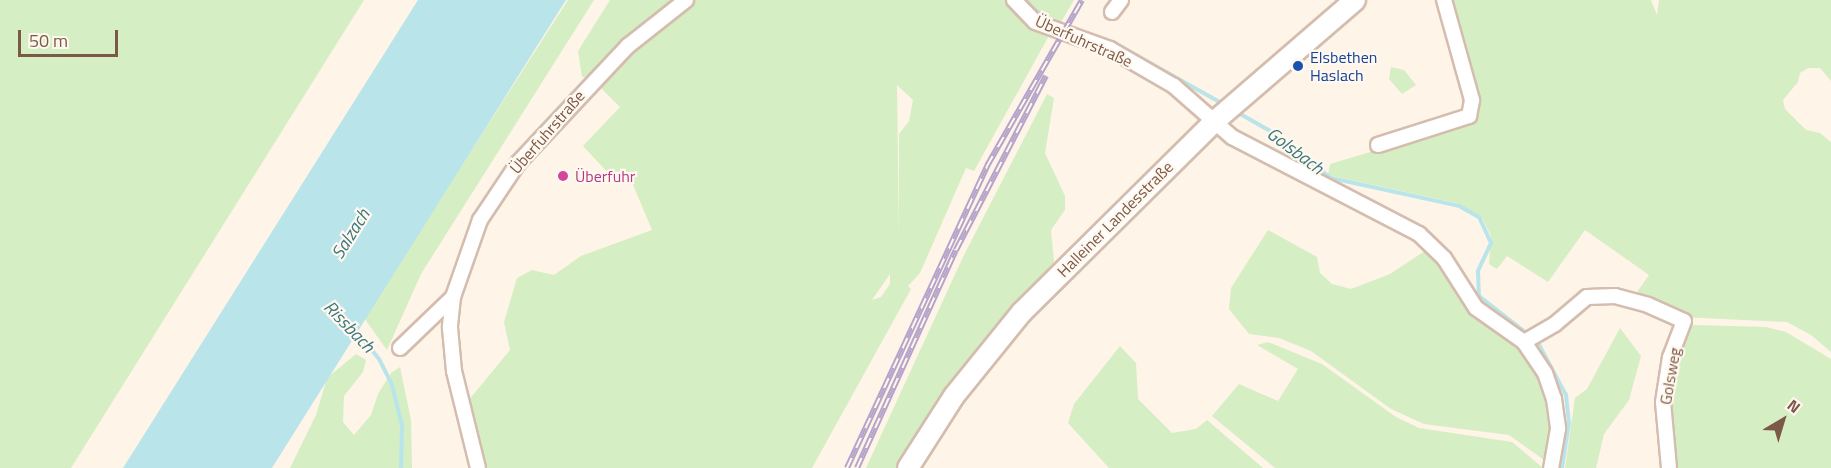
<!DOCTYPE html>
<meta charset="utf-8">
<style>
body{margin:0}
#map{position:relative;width:1831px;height:468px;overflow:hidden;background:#fef4e7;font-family:"Titillium Web",sans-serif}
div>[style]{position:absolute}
.green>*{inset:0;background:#d6eec3}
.water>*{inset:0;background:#b9e5ea}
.stream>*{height:4px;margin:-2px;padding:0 2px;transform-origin:2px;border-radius:2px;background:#b9e5ea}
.roads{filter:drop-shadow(2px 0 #d4bdae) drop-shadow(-2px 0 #d4bdae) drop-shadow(0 2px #d4bdae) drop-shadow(0 -2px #d4bdae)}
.minor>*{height:14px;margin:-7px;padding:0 7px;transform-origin:7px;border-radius:7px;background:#fff}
.secondary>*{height:20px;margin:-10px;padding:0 10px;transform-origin:10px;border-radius:10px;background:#fff}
.rail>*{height:6px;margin-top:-3px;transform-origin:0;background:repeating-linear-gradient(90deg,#fff8ef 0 11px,#b6a3ca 0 22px);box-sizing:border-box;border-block:2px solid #b6a3ca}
.dots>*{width:16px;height:16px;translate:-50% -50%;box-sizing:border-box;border:3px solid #fff8ef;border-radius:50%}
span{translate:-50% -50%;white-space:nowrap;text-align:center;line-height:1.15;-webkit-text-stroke:4.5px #fff8ef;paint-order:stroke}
.street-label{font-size:16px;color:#7b5848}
.transit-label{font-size:16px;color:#164399}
.left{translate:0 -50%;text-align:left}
.hotel-label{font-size:16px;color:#b23c85}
.water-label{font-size:18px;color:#3a7881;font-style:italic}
.north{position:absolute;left:1753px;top:390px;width:60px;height:60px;-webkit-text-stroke:4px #fff8ef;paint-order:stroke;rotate:38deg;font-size:16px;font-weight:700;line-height:24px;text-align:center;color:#7b5848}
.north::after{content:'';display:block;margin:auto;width:21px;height:27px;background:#7b5848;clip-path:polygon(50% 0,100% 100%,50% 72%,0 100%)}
.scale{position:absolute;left:18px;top:30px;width:100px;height:27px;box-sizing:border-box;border:3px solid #7b5848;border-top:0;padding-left:8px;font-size:18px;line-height:21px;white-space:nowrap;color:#7b5848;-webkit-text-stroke:4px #fff8ef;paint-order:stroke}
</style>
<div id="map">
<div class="green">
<div style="clip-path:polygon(0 0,364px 0,71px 468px,0 468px)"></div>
<div style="clip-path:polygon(568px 0,594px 0,421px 274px,387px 350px,364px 318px)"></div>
<div style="clip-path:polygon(610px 0,677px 0,587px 77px,582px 77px,578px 51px)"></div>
<div style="clip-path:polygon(evenodd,693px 0,1009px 0,1051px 32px,974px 171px,966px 168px,920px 273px,908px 286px,911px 289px,812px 468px,481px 468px,468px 401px,510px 350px,504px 322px,517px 278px,532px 270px,554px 275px,581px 256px,652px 230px,631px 180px,611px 176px,583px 146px,620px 107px,596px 83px,693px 0,897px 85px,913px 100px,909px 121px,899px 134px,899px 241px,897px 85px,693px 0,890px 274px,890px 284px,881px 297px,872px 300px,890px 274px)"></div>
<div style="clip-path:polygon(1028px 0,1074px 0,1061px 22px,1034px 8px)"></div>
<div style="clip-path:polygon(1452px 0,1651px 0,1657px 15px,1659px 0,1831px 0,1831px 81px,1820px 68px,1808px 68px,1800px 73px,1798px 82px,1783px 100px,1785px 109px,1806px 130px,1820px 133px,1831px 142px,1831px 352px,1811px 335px,1787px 322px,1682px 317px,1635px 295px,1649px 275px,1585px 230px,1548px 282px,1507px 256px,1497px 269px,1489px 264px,1491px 236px,1482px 218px,1456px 203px,1328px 175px,1330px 164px,1471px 122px,1480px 102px)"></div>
<div style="clip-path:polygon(1391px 67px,1404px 70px,1416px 85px,1402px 94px,1389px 79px)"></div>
<div style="clip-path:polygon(1047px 94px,1054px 98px,1045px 153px,1065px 196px,1065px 210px,1051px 230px,1054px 261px,1050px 271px,959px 374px,898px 468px,866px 468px,963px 257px)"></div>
<div style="clip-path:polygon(1268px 230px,1317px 257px,1320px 273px,1332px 284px,1351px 289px,1390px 274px,1428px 249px,1436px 255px,1463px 302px,1483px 322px,1510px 337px,1541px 374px,1553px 418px,1553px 445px,1545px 451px,1547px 462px,1509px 435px,1424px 424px,1391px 409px,1311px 351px,1279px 338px,1249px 334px,1229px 309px,1231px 288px)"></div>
<div style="clip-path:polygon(1694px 325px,1766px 327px,1786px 332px,1831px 359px,1831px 468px,1673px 468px,1670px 383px,1687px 329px)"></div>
<div style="clip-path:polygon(1620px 328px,1641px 356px,1629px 400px,1604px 434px,1596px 468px,1565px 468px,1575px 398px,1587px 389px)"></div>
<div style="clip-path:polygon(1268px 342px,1322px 364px,1396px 417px,1419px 428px,1512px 442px,1543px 468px,1275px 468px,1212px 416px,1239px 384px,1278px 401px,1298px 369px,1257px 345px)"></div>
<div style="clip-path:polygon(1120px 346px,1136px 363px,1138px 399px,1172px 433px,1196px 429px,1207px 420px,1263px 468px,1109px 468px,1068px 423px,1074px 404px)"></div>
<div style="clip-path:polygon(356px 354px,366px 360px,363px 372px,344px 396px,343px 422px,354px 435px,371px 415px,378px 394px,391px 373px,400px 367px,411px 420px,412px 468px,290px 468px,316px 415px,327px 378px)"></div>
</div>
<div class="water">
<div style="clip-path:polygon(418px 0,566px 0,272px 468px,123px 468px)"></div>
</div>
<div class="stream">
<div style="left:1026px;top:0;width:11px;rotate:52deg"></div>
<div style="left:1033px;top:9px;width:21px;rotate:31deg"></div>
<div style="left:1051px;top:20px;width:79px;rotate:21.4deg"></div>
<div style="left:1125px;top:49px;width:112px;rotate:29.3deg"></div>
<div style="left:1235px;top:111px;width:40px;rotate:29.7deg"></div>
<div style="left:1270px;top:131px;width:77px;rotate:37.6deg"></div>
<div style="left:1331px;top:178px;width:131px;rotate:12.3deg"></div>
<div style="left:1459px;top:206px;width:23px;rotate:29deg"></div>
<div style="left:1479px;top:217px;width:29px;rotate:65deg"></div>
<div style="left:1491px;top:243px;width:31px;rotate:115deg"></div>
<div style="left:1478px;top:271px;width:25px;rotate:88deg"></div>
<div style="left:1479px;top:296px;width:63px;rotate:38deg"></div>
<div style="left:353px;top:327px;width:41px;rotate:50.9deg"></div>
<div style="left:379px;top:359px;width:29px;rotate:63deg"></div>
<div style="left:392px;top:385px;width:41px;rotate:76deg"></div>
<div style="left:402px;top:425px;width:43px;rotate:91.3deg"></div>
<div style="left:1537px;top:341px;width:61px;rotate:61.8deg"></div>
<div style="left:1566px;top:395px;width:28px;rotate:84deg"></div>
<div style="left:1569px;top:423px;width:46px;rotate:98.8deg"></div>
</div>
<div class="roads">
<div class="minor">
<div style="left:1014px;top:0;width:30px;rotate:46deg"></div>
<div style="left:1035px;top:22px;width:80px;rotate:19.8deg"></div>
<div style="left:1110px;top:49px;width:74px;rotate:30deg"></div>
<div style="left:1174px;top:86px;width:77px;rotate:41.3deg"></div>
<div style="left:1232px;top:137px;width:211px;rotate:27.4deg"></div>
<div style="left:1419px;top:234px;width:35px;rotate:44deg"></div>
<div style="left:1444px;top:258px;width:59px;rotate:57.4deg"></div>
<div style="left:1476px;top:308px;width:59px;rotate:35.3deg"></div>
<div style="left:1524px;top:342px;width:37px;rotate:56deg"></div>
<div style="left:1545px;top:373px;width:28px;rotate:71deg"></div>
<div style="left:1554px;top:399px;width:30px;rotate:82deg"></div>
<div style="left:1558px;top:429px;width:40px;rotate:100deg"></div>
<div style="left:1112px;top:12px;width:15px;rotate:-53deg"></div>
<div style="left:1378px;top:145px;width:96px;rotate:-17.7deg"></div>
<div style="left:1469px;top:116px;width:16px;rotate:-79deg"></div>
<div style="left:1472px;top:100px;width:104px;rotate:-105.6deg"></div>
<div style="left:453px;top:297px;width:31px;rotate:96deg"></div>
<div style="left:450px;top:328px;width:43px;rotate:84.7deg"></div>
<div style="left:454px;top:371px;width:100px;rotate:76.1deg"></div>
<div style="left:1524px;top:342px;width:36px;rotate:-30deg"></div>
<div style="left:1555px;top:324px;width:42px;rotate:-40.2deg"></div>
<div style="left:1587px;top:297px;width:28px;rotate:-2deg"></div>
<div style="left:1615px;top:296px;width:34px;rotate:15deg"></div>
<div style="left:1648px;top:305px;width:39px;rotate:24deg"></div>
<div style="left:1684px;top:321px;width:39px;rotate:111deg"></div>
<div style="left:1670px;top:357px;width:46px;rotate:98.8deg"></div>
<div style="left:1663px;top:402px;width:66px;rotate:84.8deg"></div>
<div style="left:400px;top:348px;width:74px;rotate:-43.9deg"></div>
<div style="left:453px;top:297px;width:82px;rotate:-70.7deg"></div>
<div style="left:480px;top:220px;width:69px;rotate:-56.3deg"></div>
<div style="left:518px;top:163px;width:161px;rotate:-46.8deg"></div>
<div style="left:628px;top:46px;width:74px;rotate:-38.4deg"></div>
</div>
<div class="secondary">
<div style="left:908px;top:468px;width:85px;rotate:-57.4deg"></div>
<div style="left:954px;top:396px;width:108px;rotate:-51deg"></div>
<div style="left:1022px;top:312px;width:272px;rotate:-44.7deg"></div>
<div style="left:1215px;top:121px;width:185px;rotate:-40.8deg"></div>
</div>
</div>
<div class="rail">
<div style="left:847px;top:468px;width:333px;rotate:-65.1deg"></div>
<div style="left:987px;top:166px;width:191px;rotate:-60.2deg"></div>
<div style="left:857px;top:468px;width:239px;rotate:-65.6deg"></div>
<div style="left:956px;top:250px;width:196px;rotate:-62.7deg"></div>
</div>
<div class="dots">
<div style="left:1298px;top:66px;background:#1a4fb4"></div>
<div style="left:563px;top:176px;background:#d1479c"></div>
</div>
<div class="street-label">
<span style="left:1084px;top:41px;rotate:24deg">Überfuhrstraße</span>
<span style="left:547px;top:132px;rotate:-49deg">Überfuhrstraße</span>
<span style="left:1115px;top:219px;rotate:-45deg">Halleiner Landesstraße</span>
<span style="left:1670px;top:376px;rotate:-80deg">Golsweg</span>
</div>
<div class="transit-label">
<span class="left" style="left:1310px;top:66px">Elsbethen<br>Haslach</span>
</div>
<div class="hotel-label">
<span class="left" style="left:575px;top:176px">Überfuhr</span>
</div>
<div class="water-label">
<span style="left:1295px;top:151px;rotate:37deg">Golsbach</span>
<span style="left:351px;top:234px;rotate:-58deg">Salzach</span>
<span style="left:349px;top:327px;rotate:46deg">Rissbach</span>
</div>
<div class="north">N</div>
<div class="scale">50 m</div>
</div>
